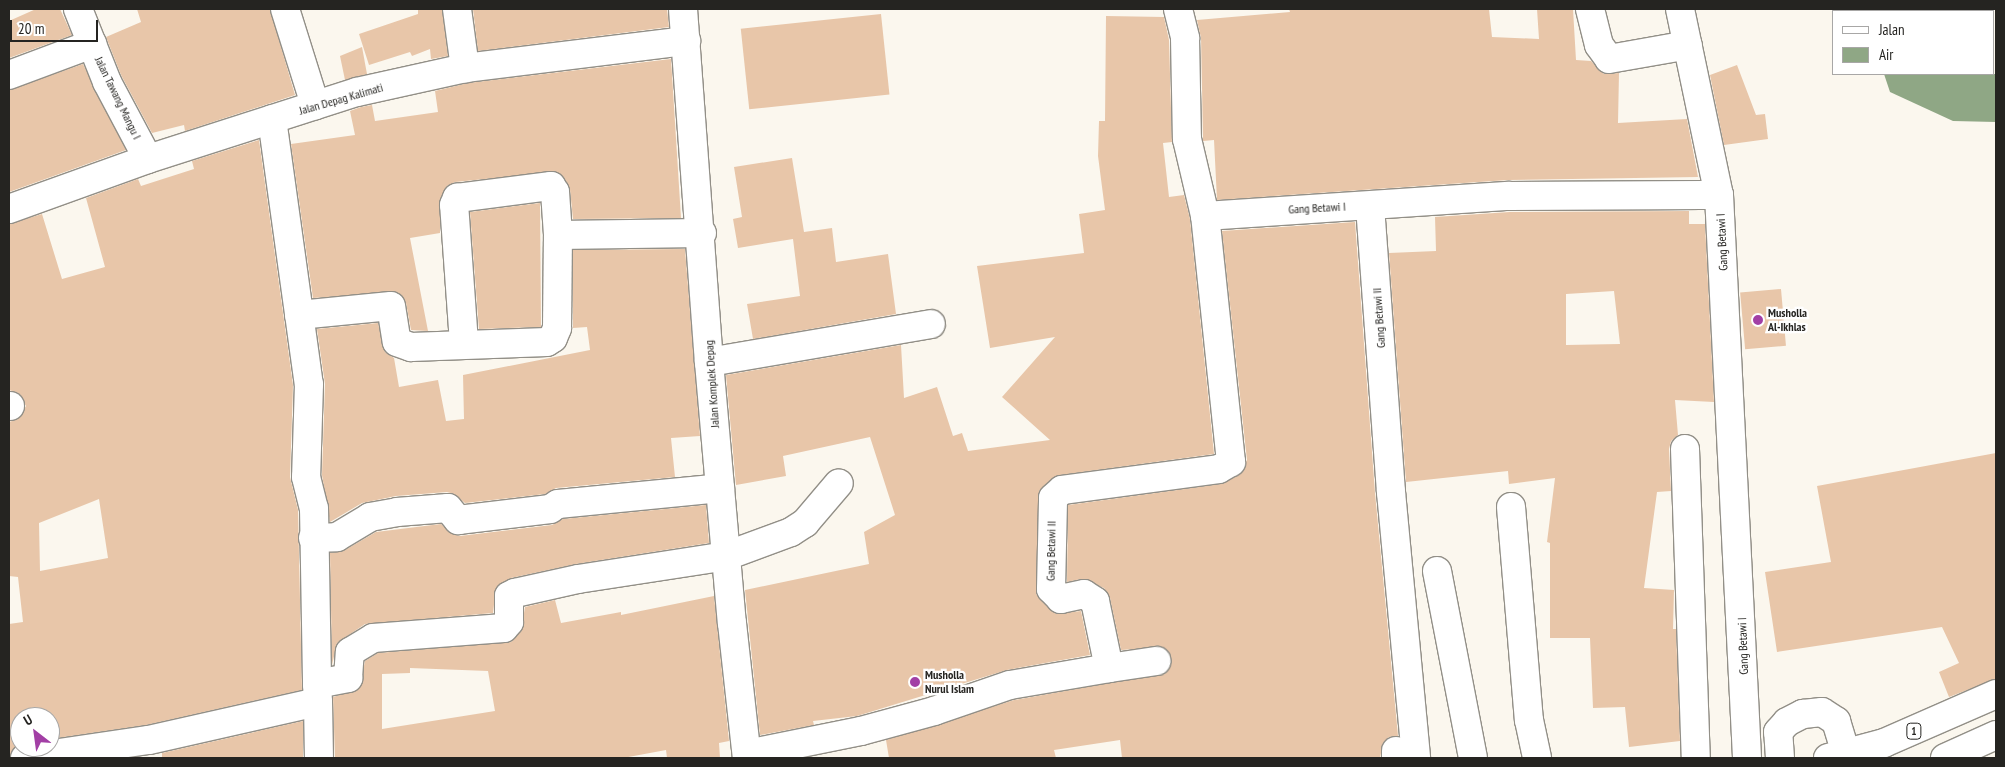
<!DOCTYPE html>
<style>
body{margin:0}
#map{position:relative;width:2005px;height:767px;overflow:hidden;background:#fbf7ee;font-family:"PT Sans Narrow",sans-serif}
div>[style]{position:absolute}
.water>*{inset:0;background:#8fa785}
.building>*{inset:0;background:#e8c6a9;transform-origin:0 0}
.roads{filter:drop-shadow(1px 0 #928f87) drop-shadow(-1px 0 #928f87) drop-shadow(0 1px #928f87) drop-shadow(0 -1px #928f87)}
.minor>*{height:28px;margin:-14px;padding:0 14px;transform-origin:14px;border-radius:14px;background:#fff}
.highway>*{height:28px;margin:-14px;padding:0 14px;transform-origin:14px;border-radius:14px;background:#fff}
.dots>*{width:14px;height:14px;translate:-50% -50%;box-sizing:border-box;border:2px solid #fff;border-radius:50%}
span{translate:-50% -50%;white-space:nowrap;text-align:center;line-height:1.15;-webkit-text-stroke:4.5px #fff;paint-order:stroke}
.shield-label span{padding:1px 4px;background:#fff;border:1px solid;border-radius:4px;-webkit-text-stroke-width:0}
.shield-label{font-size:11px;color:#252421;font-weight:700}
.street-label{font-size:12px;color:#252421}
.poi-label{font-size:12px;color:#252421;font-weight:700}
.left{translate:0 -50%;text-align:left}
.frame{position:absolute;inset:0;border:10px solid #252421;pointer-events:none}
.legend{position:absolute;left:1832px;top:10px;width:162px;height:65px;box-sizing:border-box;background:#fff;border:1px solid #a8a7a6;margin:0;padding:6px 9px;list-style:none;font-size:15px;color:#252421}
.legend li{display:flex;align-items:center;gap:10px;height:25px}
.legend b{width:25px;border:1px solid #a8a7a6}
.north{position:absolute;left:10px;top:707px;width:50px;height:50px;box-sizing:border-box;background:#fff;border:1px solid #a8a7a6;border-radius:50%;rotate:330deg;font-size:14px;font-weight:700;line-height:20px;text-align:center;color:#252421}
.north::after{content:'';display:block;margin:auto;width:18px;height:22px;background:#a23fa5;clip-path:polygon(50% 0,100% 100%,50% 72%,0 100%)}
.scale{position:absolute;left:10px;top:20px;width:88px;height:22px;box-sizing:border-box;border:2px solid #252421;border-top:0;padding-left:6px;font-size:15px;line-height:18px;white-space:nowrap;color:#252421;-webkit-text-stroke:4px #fff;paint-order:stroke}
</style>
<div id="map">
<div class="water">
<div style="clip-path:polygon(1884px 74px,1996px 74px,1996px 122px,1953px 121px,1890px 92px)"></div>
</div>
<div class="building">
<div style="clip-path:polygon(36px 9px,60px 9px,72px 35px,9px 58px,9px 21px)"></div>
<div style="clip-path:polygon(137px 9px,270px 9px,295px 95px,185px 131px,184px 125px,152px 133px,121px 75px,106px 37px,141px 22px)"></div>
<div style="clip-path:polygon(418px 9px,442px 9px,448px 56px,431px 59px,430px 49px,412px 56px,410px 52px,369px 65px,359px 34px,418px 14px)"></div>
<div style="clip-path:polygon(473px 9px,667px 9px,669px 27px,478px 51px)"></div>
<div style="clip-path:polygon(1289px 9px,1489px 9px,1492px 37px,1539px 39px,1537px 9px,1573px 9px,1576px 60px,1591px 61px,1604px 74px,1619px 73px,1618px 123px,1687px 119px,1698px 177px,1508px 180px,1217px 200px,1214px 140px,1203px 141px,1203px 137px,1201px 38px,1197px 20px,1290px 12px)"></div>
<div style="left:881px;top:14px;width:81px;height:141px;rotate:84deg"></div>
<div style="clip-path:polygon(1106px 16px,1164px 17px,1169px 40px,1172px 142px,1163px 143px,1169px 197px,1184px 195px,1190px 219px,1214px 454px,1060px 475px,1039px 491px,1036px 594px,1056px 614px,1081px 611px,1090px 655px,1007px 670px,857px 716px,813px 721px,814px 725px,760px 735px,745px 590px,869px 564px,864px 532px,895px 515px,870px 437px,783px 456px,786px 476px,736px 485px,726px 375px,901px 345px,904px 398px,937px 387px,953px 436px,962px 433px,968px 451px,1050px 440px,1002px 397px,1055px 337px,990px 348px,977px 266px,1084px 253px,1079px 214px,1105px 210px,1098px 156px,1099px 121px,1105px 121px)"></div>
<div style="clip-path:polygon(362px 47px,367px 74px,345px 80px,340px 56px)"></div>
<div style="clip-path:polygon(671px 59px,681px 218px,573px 219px,570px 190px,557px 172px,455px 182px,447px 186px,440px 199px,440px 233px,410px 238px,428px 331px,411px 330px,406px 303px,397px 292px,313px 298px,291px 144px,355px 135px,350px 111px,361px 107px,372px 105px,375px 121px,438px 112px,435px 91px,468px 83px)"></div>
<div style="clip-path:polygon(83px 64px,126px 150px,9px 192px,9px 90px)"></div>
<div style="clip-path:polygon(1737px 65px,1756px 115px,1765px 114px,1768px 139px,1724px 145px,1710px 75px)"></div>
<div style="clip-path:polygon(evenodd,259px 140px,293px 385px,290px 477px,298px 510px,302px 690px,146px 725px,50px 739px,50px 717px,20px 717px,20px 744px,9px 757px,9px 624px,23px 622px,18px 577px,9px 576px,9px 422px,18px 419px,26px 406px,18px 393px,9px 390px,9px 224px,42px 214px,62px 279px,105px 267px,86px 198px,138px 179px,141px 186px,194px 169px,192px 161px,259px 140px,99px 499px,108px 558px,40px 571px,39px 523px,99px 499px)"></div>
<div style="clip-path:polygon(792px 158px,804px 232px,832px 228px,836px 262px,888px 254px,896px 314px,753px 339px,747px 304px,800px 296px,793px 239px,738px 248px,733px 219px,742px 217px,734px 167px)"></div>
<div style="clip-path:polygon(540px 203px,541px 327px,479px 329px,470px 212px)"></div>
<div style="clip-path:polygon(evenodd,1689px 211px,1689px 224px,1705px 224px,1714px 402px,1675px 400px,1678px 435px,1671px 441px,1669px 449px,1671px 491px,1657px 492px,1644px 588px,1674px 590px,1673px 629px,1676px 629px,1680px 741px,1629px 747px,1625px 707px,1593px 708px,1590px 638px,1550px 638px,1550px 543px,1547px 542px,1555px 478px,1509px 484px,1508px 471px,1406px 482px,1389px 253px,1436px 251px,1435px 217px,1510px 212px,1689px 211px,1614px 291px,1620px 344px,1566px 345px,1566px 294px,1614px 291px)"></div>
<div style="clip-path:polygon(1355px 222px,1375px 493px,1398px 736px,1389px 737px,1383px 743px,1380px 758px,1122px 758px,1120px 740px,1054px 750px,1056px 758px,889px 758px,886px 740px,1014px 700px,1166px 673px,1171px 658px,1162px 647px,1121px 650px,1110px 598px,1104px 588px,1081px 579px,1067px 582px,1068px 505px,1221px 484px,1239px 475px,1247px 460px,1222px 231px)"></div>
<div style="clip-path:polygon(685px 249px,700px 436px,671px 438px,675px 477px,556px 488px,545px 494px,465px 503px,454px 494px,447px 492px,396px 496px,362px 503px,330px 522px,322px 475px,325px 384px,317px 329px,378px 323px,385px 352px,394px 358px,399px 387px,438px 380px,446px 421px,464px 419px,463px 375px,590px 350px,587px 327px,573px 328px,573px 250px)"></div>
<div style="left:1781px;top:289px;width:57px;height:41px;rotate:85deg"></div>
<div style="clip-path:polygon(1996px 453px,1996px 679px,1949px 697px,1939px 672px,1959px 663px,1942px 627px,1777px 652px,1765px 572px,1831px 562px,1817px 486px)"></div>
<div style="clip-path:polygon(706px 505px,709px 543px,576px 564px,511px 578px,496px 588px,493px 613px,365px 624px,337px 643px,332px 665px,330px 553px,345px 550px,376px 532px,441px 524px,452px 534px,460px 536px,552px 525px,563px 519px)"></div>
<div style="clip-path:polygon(evenodd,714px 596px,729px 741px,719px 743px,720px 758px,667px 758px,666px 750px,623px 758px,335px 758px,333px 697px,359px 689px,365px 661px,378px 653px,511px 642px,521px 631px,525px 607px,555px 600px,561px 623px,621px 612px,621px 615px,714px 596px,410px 668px,488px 671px,495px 711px,382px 729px,382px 674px,410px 673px,410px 668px)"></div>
<div style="clip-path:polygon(303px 721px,303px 758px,162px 758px,162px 753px)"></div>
</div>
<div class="roads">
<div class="minor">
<div style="left:78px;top:9px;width:79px;rotate:68.3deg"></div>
<div style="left:107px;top:82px;width:87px;rotate:62deg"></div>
<div style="left:285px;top:9px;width:101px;rotate:72.6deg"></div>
<div style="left:457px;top:9px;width:60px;rotate:82.3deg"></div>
<div style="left:683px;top:9px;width:354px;rotate:85.8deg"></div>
<div style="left:709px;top:362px;width:262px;rotate:85deg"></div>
<div style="left:732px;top:623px;width:136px;rotate:83.7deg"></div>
<div style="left:1178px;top:9px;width:30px;rotate:76deg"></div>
<div style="left:1185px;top:38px;width:101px;rotate:88.9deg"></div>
<div style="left:1187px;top:139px;width:79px;rotate:76.8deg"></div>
<div style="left:1590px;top:9px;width:37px;rotate:76deg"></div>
<div style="left:1599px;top:45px;width:17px;rotate:54deg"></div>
<div style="left:1609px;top:59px;width:80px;rotate:-10deg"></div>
<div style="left:1680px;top:9px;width:190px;rotate:78.2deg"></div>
<div style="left:1719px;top:195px;width:564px;rotate:87.15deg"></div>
<div style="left:9px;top:75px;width:89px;rotate:-20.5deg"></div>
<div style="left:272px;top:119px;width:268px;rotate:82.1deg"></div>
<div style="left:309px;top:384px;width:93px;rotate:91.8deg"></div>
<div style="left:306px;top:477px;width:32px;rotate:76deg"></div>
<div style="left:314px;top:508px;width:176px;rotate:89deg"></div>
<div style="left:1370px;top:206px;width:287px;rotate:85.8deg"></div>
<div style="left:1391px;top:492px;width:267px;rotate:84.6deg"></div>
<div style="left:9px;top:209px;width:148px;rotate:-19.8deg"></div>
<div style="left:148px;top:159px;width:219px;rotate:-17.8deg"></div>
<div style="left:357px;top:92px;width:111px;rotate:-12.5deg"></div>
<div style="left:465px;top:68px;width:223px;rotate:-7deg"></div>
<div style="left:299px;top:315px;width:92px;rotate:-5.6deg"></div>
<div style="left:391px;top:306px;width:36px;rotate:81deg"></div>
<div style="left:397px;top:342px;width:15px;rotate:20deg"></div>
<div style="left:411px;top:347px;width:136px;rotate:-2.1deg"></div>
<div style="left:547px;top:342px;width:7px;rotate:-34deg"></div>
<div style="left:553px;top:338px;width:11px;rotate:-68deg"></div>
<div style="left:557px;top:328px;width:93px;rotate:-89.4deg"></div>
<div style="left:464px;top:343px;width:138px;rotate:-94.1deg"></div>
<div style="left:454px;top:205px;width:8px;rotate:-67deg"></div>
<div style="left:457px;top:198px;width:95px;rotate:-7.3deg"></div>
<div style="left:551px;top:186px;width:7px;rotate:56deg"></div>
<div style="left:555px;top:192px;width:43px;rotate:86deg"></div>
<div style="left:558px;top:235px;width:144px;rotate:-0.8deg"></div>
<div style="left:709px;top:362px;width:225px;rotate:-9.7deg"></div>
<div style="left:9px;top:406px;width:1px"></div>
<div style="left:1685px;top:449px;width:309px;rotate:88deg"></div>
<div style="left:1511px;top:507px;width:214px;rotate:85.2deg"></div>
<div style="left:1529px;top:720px;width:39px;rotate:78deg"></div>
<div style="left:313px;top:538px;width:24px;rotate:-2deg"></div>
<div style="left:337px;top:537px;width:39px;rotate:-31deg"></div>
<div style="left:370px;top:517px;width:27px;rotate:-10deg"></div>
<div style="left:397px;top:512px;width:51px;rotate:-4.5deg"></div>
<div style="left:448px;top:508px;width:16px;rotate:50deg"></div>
<div style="left:458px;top:520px;width:93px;rotate:-6.8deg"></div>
<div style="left:550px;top:509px;width:9px;rotate:-32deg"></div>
<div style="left:558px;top:504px;width:163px;rotate:-5.6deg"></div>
<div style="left:1437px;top:571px;width:190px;rotate:79.1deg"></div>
<div style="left:1109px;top:668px;width:48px;rotate:-8.5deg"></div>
<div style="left:318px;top:702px;width:56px;rotate:89deg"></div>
<div style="left:1396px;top:751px;width:7px;rotate:90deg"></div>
<div style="left:747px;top:754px;width:116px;rotate:-11.4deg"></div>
<div style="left:861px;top:731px;width:76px;rotate:-15.3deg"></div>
<div style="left:934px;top:711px;width:80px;rotate:-18.9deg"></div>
<div style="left:1010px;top:685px;width:100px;rotate:-9.7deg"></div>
<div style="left:1109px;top:668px;width:68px;rotate:-101.8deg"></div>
<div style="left:1095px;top:601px;width:13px;rotate:-148deg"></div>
<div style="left:1084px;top:594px;width:24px;rotate:168deg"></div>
<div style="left:1061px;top:599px;width:14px;rotate:-135deg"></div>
<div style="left:1051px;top:589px;width:91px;rotate:-88.7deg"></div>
<div style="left:1053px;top:498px;width:12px;rotate:-42deg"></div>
<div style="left:1062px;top:490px;width:158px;rotate:-7.6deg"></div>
<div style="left:1219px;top:469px;width:14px;rotate:-30deg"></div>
<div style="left:1231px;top:462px;width:247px;rotate:-96deg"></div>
<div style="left:1205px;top:216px;width:305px;rotate:-3.8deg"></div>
<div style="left:1509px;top:196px;width:210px;rotate:-0.3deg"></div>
<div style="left:25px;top:758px;width:125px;rotate:-8.3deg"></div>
<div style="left:149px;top:740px;width:173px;rotate:-12.7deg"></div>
<div style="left:318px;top:702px;width:18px;rotate:-93deg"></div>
<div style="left:317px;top:684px;width:32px;rotate:-11deg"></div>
<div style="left:348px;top:678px;width:26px;rotate:-86deg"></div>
<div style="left:350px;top:652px;width:27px;rotate:-31deg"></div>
<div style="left:373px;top:638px;width:131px;rotate:-4.4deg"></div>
<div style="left:504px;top:628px;width:8px;rotate:-50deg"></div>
<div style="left:509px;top:622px;width:26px;rotate:-90deg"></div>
<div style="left:509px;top:596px;width:7px;rotate:-27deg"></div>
<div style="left:515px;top:593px;width:65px;rotate:-12.5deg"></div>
<div style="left:578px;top:579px;width:150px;rotate:-8.8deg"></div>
<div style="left:726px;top:556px;width:69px;rotate:-20.3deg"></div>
<div style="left:791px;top:532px;width:17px;rotate:-33deg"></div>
<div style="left:805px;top:523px;width:52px;rotate:-49.6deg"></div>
<div style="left:1780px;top:758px;width:26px;rotate:-94deg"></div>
<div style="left:1778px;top:732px;width:13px;rotate:-48deg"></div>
<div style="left:1787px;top:722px;width:18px;rotate:-27deg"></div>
<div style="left:1803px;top:714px;width:19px;rotate:-6deg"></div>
<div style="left:1822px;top:712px;width:17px;rotate:33deg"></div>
<div style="left:1836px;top:721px;width:34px;rotate:73deg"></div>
</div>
<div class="highway">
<div style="left:1828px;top:758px;width:58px;rotate:-15deg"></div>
<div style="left:1884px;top:743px;width:122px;rotate:-23.6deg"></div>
<div style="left:1945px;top:758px;width:56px;rotate:-24.3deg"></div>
</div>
</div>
<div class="dots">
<div style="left:1758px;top:320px;background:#a23fa5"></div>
<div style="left:915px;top:682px;background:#a23fa5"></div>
</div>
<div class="shield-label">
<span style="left:1914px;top:731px">1</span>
</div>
<div class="street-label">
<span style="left:118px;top:98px;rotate:64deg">Jalan Tawang Mangu I</span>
<span style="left:341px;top:99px;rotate:-16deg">Jalan Depag Kalimati</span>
<span style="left:1317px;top:208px;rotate:-3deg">Gang Betawi I</span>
<span style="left:1722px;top:242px;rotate:-93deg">Gang Betawi I</span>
<span style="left:1379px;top:318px;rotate:-94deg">Gang Betawi II</span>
<span style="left:712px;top:384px;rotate:-94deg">Jalan Komplek Depag</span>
<span style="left:1051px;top:551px;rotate:-89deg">Gang Betawi II</span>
<span style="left:1743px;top:646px;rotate:-92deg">Gang Betawi I</span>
</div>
<div class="poi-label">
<span class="left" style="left:1768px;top:320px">Musholla<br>Al-Ikhlas</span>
<span class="left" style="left:925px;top:682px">Musholla<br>Nurul Islam</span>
</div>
<div class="frame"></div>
<ul class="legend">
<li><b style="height:6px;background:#fff"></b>Jalan</li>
<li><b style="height:14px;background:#8fa785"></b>Air</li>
</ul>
<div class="north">U</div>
<div class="scale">20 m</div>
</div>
